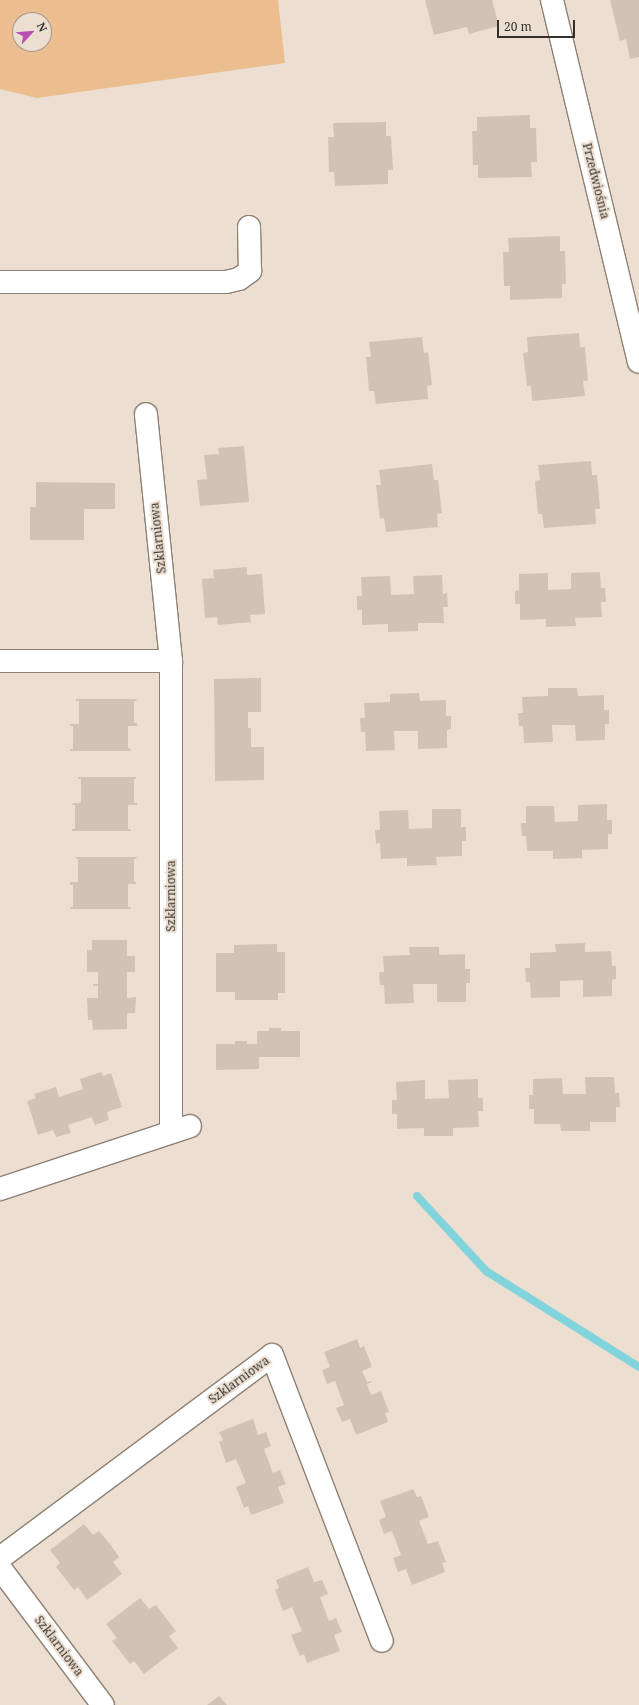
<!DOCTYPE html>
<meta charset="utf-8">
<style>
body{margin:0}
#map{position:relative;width:639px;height:1705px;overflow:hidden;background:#ecdfd1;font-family:"Noto Serif",serif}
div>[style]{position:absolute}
.green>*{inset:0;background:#ebbd8f}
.stream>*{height:8px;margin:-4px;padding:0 4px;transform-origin:4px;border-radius:4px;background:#82d4dc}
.building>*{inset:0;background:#d0c3b6}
.roads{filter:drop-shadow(1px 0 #8d8074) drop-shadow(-1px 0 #8d8074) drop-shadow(0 1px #8d8074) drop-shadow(0 -1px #8d8074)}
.minor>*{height:22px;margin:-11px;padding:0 11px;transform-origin:11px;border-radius:11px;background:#fff}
span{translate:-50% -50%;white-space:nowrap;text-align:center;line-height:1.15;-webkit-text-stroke:4px #ecdfd1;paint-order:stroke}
.street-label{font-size:12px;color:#352f2a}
.north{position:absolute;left:12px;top:12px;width:40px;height:40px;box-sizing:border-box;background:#ecdfd1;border:1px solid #a3998e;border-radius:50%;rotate:64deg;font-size:11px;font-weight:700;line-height:16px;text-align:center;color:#352f2a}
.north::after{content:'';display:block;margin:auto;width:14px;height:18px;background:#b64db0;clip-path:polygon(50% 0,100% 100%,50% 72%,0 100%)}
.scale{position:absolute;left:497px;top:20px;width:78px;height:18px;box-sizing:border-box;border:2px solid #352f2a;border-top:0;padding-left:5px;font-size:12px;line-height:14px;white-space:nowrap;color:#352f2a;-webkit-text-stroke:3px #ecdfd1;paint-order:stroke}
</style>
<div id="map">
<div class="green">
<div style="clip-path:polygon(evenodd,0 0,278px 0,285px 63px,37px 98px,0 89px,0 0,20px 20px,44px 20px,44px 44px,20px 44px,20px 20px)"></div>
</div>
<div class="stream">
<div style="left:417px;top:1196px;width:102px;rotate:47.4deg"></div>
<div style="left:486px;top:1271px;width:181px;rotate:32.1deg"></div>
</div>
<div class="building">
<div style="clip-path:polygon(425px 0,492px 0,499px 26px,469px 34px,467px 27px,434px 35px)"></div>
<div style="clip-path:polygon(610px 0,639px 0,639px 57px,630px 59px,626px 39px,620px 41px)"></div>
<div style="clip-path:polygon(530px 115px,530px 128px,536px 128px,537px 162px,531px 162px,532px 177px,478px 178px,478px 165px,473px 165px,472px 131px,477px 131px,477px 117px)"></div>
<div style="clip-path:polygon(386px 122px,386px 136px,391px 136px,393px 170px,388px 170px,388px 184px,335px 186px,334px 172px,329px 172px,328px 137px,334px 137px,333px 123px)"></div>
<div style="clip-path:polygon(560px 236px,560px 251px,565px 251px,566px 284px,562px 284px,562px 298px,510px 300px,510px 286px,504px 286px,503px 252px,509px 252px,508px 238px)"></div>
<div style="clip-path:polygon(579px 333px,580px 347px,585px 347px,588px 381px,583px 381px,585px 396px,532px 401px,531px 386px,527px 386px,523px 353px,528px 352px,527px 337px)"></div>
<div style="clip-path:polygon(422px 337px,424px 353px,428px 352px,432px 385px,427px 386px,428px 399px,376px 404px,374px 391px,369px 391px,366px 357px,371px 357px,369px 342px)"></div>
<div style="clip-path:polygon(244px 446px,249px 502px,200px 506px,197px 480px,207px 479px,204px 455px,219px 454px,218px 448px)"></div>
<div style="clip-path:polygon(591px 461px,592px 475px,597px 475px,600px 509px,595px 509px,596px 524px,544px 528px,542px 514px,538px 514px,535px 481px,540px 480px,538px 465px)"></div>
<div style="clip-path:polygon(432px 464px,434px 480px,438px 480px,442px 513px,437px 514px,438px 527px,386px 532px,384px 518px,380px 519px,376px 485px,381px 485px,379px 470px)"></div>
<div style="clip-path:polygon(36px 482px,115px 483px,115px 509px,84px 509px,84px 540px,30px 540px,30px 507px,36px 507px)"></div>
<div style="clip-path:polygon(247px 567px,247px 575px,262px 574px,265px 614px,250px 615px,251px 622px,218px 625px,217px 617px,205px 618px,202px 579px,214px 578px,213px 570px)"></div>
<div style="clip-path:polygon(600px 572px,601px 588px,605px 588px,606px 602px,601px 602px,602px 617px,575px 618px,576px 626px,546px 627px,546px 619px,520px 620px,520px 604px,515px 604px,515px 591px,519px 590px,519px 574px,548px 573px,548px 590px,571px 589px,571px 573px)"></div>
<div style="clip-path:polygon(442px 575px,443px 594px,447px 593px,448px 607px,443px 607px,444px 623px,418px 623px,418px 631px,388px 632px,388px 624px,362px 625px,362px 610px,357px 610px,357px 596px,362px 596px,361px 577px,390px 576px,391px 595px,414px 594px,413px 576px)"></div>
<div style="clip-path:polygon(261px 678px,261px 712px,248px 712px,248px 728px,251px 728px,251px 747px,264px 747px,264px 780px,215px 781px,214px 679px)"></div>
<div style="clip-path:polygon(548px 688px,577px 688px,578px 696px,604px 695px,604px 710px,609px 710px,609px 724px,605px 724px,605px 740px,576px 741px,575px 725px,552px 725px,553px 742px,524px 743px,523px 726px,519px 726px,518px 713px,523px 713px,522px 697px,548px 696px)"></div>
<div style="clip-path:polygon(419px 693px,420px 701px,446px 700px,446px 716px,451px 716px,451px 729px,447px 730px,447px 748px,418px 749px,418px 731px,394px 731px,395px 750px,366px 751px,365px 732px,361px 732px,360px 718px,365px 718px,364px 703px,390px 702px,390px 694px)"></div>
<div style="clip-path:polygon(76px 699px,136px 699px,137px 701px,134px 701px,134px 723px,137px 723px,137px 726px,128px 726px,128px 748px,131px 749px,131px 751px,70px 751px,70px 749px,73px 749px,73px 726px,70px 726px,70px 724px,79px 724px,79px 701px,76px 701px)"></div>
<div style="clip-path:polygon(78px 777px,136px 777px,136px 779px,134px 779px,134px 803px,137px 803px,137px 805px,128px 805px,128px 829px,131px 829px,131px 831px,72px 831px,72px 829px,75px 829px,75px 805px,72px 805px,73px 803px,81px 803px,81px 779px,78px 779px)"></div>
<div style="clip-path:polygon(607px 804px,607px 820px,612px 820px,612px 834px,608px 834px,608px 849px,582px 850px,582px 858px,553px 859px,553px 851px,527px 851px,526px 836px,522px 836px,521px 823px,526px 823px,526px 806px,554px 806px,555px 822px,578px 821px,578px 805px)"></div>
<div style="clip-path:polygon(432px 809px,461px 809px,461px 827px,466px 827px,466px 841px,462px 841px,462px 856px,436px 857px,437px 865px,407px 866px,407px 858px,381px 859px,380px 843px,376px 844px,375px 830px,380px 830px,379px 811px,408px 810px,409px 829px,432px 828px)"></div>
<div style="clip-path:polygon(76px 857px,137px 857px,136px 859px,134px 859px,134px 882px,136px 882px,136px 884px,128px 884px,128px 907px,131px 907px,131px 909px,70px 909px,70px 907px,73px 907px,73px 885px,70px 885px,70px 882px,78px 882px,78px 859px,76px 859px)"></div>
<div style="clip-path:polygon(92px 940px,127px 940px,127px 956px,135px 956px,135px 972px,127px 972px,127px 998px,136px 997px,135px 1013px,127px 1013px,127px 1029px,93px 1030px,92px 1020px,88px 1020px,87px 998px,98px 998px,98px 986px,93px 986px,93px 984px,98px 984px,98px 972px,87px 972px,87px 950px,92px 950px)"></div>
<div style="clip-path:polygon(585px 943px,585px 952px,611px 951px,612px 966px,616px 966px,616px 979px,612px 980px,612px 996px,583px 997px,583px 980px,560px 981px,560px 997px,531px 998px,530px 982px,526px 982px,525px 968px,530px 968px,530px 953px,556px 952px,555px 944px)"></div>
<div style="clip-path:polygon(277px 944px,277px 952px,285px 952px,285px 993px,278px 993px,278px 1000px,235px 1000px,235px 992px,216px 992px,216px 953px,234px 953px,234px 945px)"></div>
<div style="clip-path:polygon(409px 947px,439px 947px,439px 955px,465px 954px,465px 969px,470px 969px,470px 983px,466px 983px,466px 1002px,437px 1002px,437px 984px,413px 984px,414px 1003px,385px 1004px,384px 985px,380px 985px,379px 972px,384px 972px,383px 956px,410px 955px)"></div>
<div style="clip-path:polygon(269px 1028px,281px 1028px,281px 1031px,300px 1031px,300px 1057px,259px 1057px,259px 1069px,216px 1070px,216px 1044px,235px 1044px,235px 1041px,247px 1041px,247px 1044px,257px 1044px,257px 1031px,269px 1031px)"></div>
<div style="clip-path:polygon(101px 1072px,103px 1076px,111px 1073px,122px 1107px,107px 1112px,109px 1120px,95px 1125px,92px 1117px,68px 1125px,71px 1133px,56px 1137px,53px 1130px,38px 1135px,27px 1101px,36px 1098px,34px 1094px,56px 1087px,59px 1097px,83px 1089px,80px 1079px)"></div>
<div style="clip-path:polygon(585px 1077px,614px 1077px,615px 1093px,619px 1093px,620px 1107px,616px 1107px,616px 1122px,590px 1122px,590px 1131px,561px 1131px,560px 1124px,534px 1124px,534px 1109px,529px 1109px,529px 1095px,533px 1095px,533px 1079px,562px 1078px,563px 1094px,586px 1094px)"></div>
<div style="clip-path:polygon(478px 1079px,478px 1098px,483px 1098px,483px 1111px,478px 1111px,479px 1127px,453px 1128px,453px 1136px,424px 1136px,424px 1128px,397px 1129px,397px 1114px,392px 1114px,392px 1100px,397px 1100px,396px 1082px,425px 1080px,425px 1099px,449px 1098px,448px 1080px)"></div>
<div style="clip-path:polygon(357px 1339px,360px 1348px,364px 1346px,372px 1367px,362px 1371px,367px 1382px,371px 1381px,372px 1382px,367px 1384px,371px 1395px,381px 1391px,389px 1412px,385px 1413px,388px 1422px,356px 1435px,350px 1419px,342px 1422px,336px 1408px,344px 1405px,335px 1381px,327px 1384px,322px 1370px,330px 1367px,324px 1352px)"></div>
<div style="clip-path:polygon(253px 1419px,258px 1435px,266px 1432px,271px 1446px,264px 1449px,273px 1473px,280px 1470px,286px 1484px,278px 1487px,284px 1503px,251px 1515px,248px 1506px,244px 1508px,236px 1487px,246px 1483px,236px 1459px,226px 1463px,219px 1442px,223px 1440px,219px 1432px)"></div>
<div style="clip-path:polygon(413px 1489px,417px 1497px,421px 1496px,429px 1517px,419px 1521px,428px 1544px,438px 1541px,446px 1562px,442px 1563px,445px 1572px,412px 1585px,406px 1569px,398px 1572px,393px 1558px,401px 1555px,392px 1531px,384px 1534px,379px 1520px,386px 1517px,380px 1501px)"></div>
<div style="clip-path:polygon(84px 1524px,93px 1535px,99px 1531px,110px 1544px,119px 1557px,113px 1562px,122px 1574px,87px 1600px,78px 1587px,74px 1590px,56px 1567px,60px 1563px,50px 1550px)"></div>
<div style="clip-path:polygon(308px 1567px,314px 1582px,322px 1580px,328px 1594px,320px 1597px,329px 1621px,336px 1618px,342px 1632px,334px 1635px,340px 1651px,307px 1663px,304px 1654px,300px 1656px,291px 1635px,302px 1631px,292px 1607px,283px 1611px,275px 1590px,279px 1588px,276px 1580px)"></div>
<div style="clip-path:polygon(140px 1598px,149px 1609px,156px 1605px,176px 1631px,169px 1636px,178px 1648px,144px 1674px,134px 1661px,130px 1664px,112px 1641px,117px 1638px,106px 1624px)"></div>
<div style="clip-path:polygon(219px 1696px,227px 1705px,207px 1705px)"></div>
</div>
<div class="roads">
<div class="minor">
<div style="left:552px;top:0;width:372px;rotate:76.5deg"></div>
<div style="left:0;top:282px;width:226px"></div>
<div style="left:226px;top:282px;width:13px;rotate:-13deg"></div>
<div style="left:239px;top:279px;width:14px;rotate:-36deg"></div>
<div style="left:250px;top:271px;width:44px;rotate:-91.3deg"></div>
<div style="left:0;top:661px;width:171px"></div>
<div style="left:171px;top:661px;width:248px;rotate:-95.8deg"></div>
<div style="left:171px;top:661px;width:471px;rotate:90deg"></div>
<div style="left:0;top:1189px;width:200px;rotate:-18.3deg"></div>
<div style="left:0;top:1558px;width:339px;rotate:-36.7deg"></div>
<div style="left:272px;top:1355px;width:306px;rotate:69deg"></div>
<div style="left:0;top:1568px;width:171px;rotate:53.1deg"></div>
</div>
</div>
<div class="street-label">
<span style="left:596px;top:181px;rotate:76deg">Przedwiośnia</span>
<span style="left:158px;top:538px;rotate:-96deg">Szklarniowa</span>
<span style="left:171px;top:896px;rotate:-90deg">Szklarniowa</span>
<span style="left:239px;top:1380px;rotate:-36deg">Szklarniowa</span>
<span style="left:59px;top:1646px;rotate:53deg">Szklarniowa</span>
</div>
<div class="north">N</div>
<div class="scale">20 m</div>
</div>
